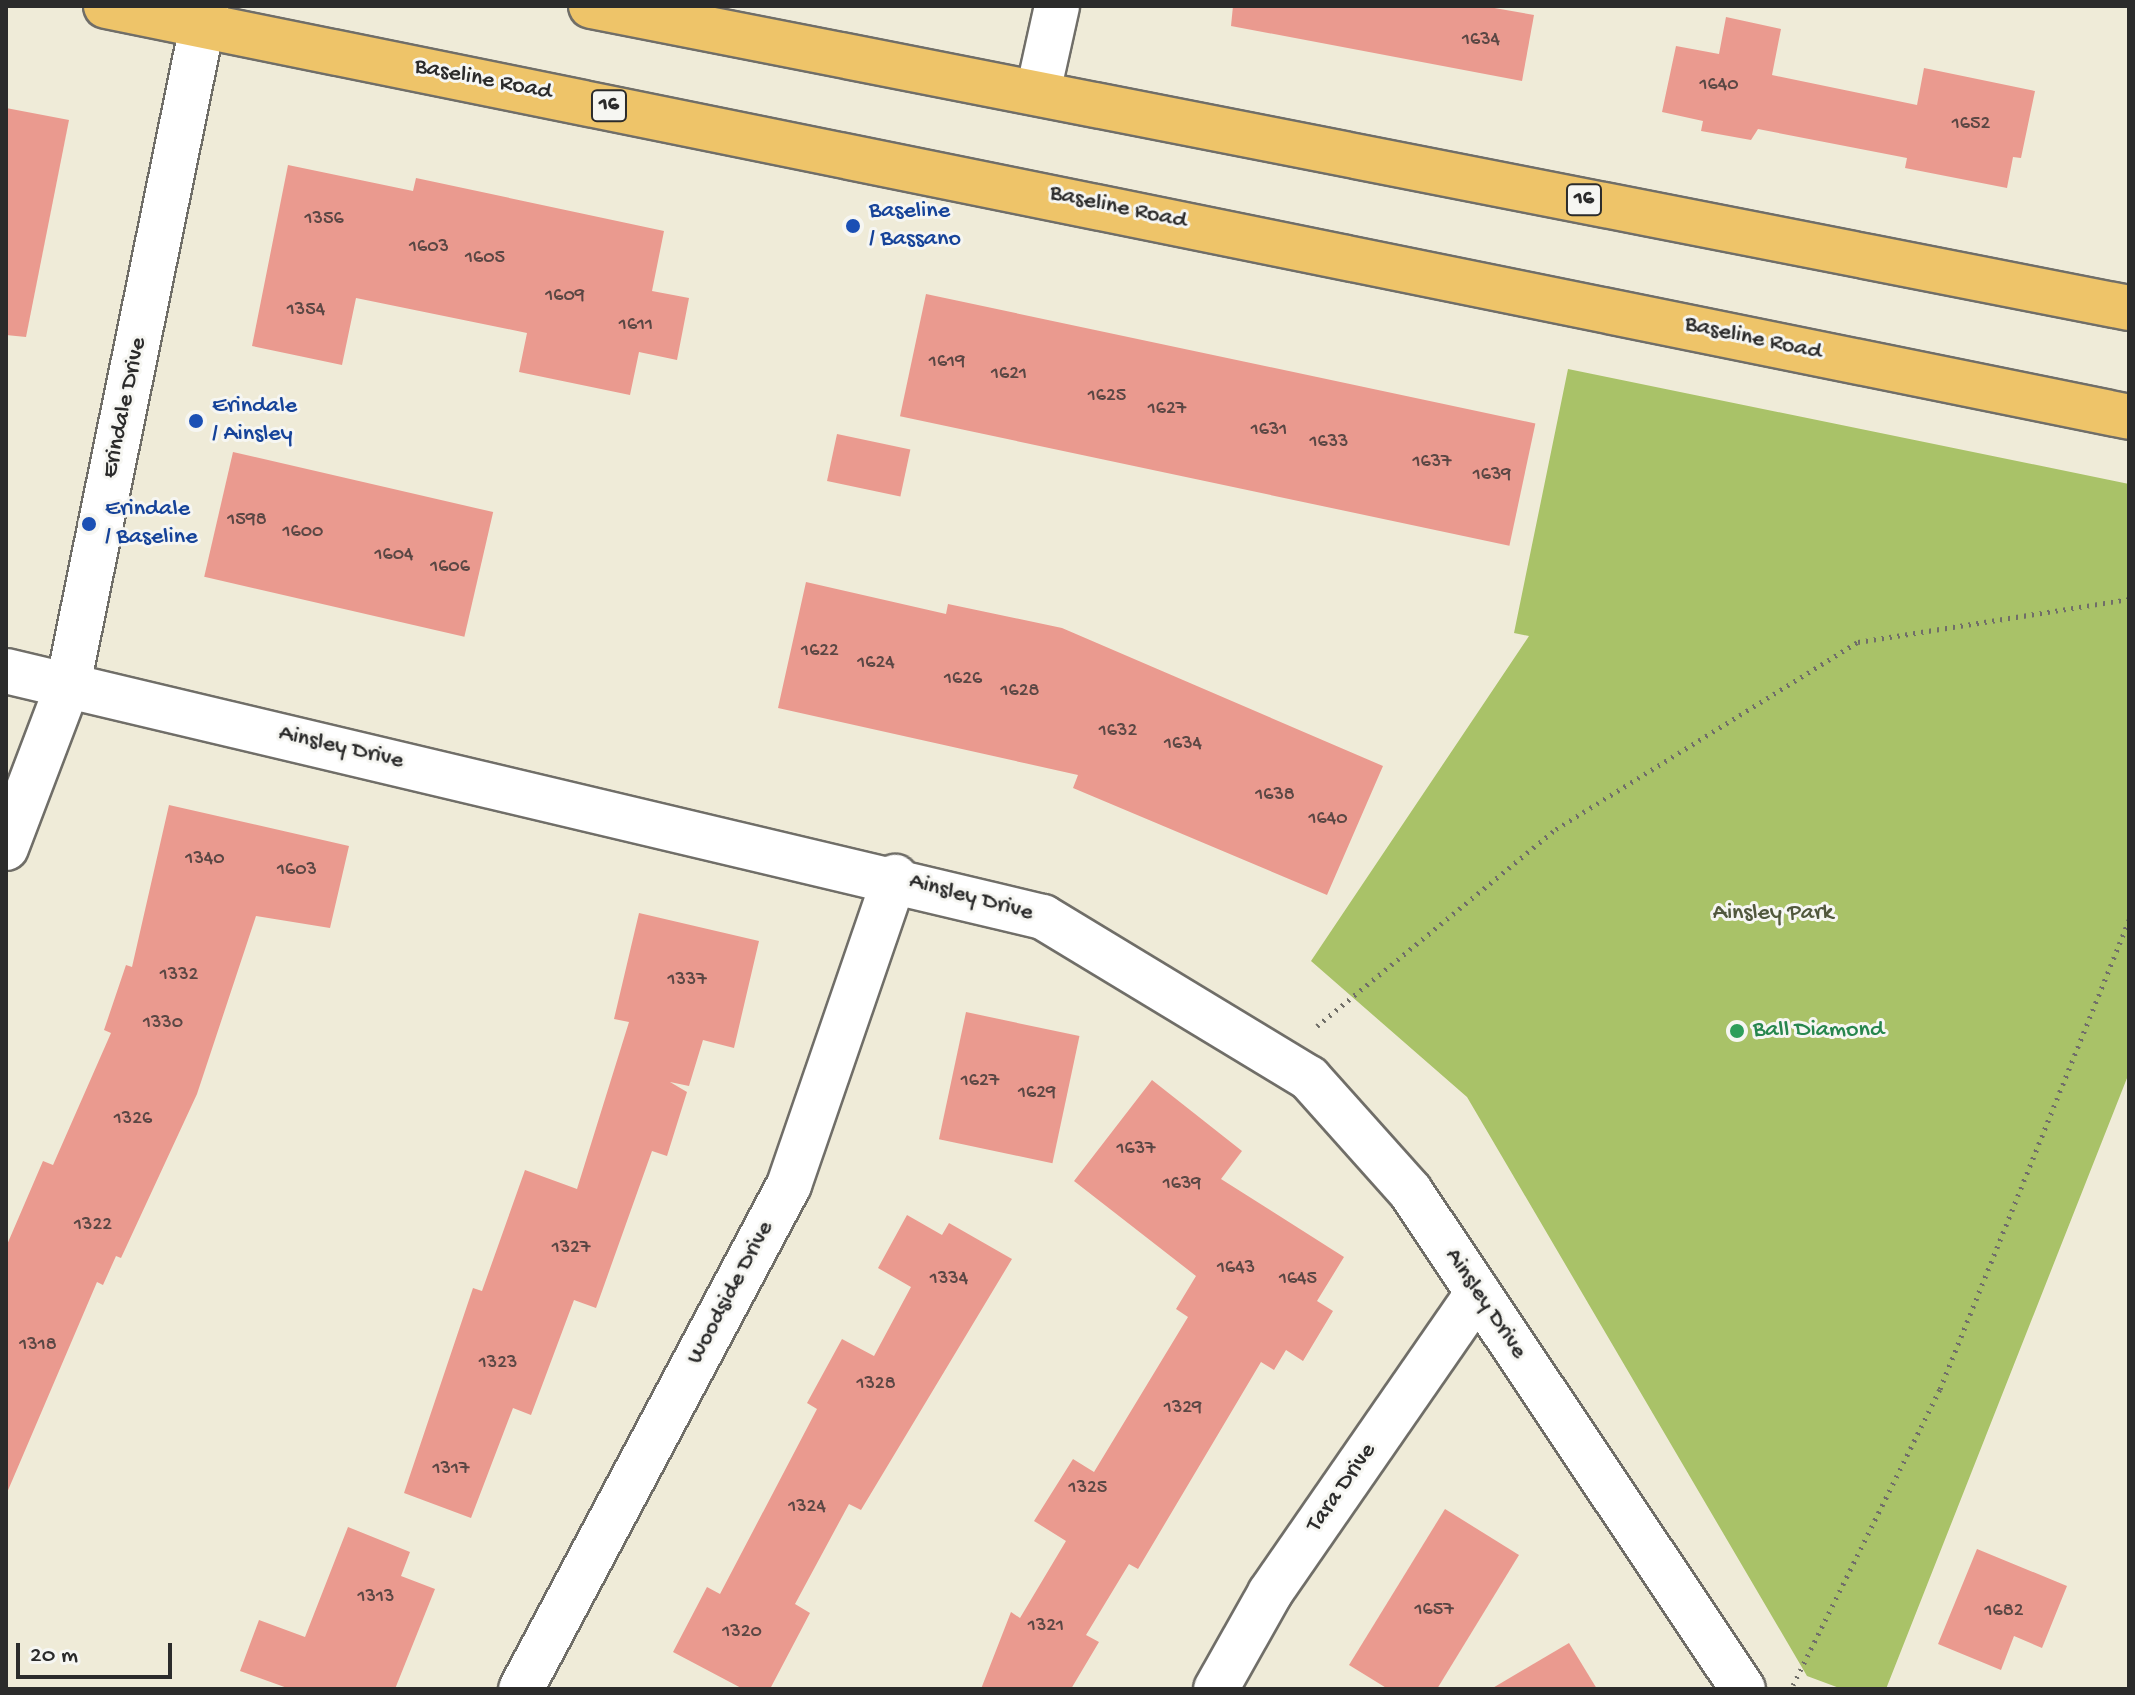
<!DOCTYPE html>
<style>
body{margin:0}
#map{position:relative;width:2135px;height:1695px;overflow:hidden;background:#efebd8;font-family:"Gochi Hand",sans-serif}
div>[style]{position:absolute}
.green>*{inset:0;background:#a9c268}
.building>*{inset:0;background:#ea9a8f;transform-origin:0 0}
.path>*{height:5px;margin-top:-2.5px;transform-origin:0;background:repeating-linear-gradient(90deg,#706e68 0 2px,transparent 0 8px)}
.roads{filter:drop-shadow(2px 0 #706e68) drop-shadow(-2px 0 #706e68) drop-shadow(0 2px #706e68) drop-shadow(0 -2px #706e68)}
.minor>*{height:44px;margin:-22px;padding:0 22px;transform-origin:22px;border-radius:22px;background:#fff}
.major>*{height:44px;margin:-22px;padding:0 22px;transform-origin:22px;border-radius:22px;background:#eec469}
.dots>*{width:22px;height:22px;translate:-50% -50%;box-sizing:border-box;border:4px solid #f6f6f2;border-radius:50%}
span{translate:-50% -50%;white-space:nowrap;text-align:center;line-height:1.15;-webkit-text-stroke:6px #f6f6f2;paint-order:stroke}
.number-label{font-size:20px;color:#5b4744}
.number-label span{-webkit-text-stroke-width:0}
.shield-label span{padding:2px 6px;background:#f6f6f2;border:2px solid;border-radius:6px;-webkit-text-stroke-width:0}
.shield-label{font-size:22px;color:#2b2b2b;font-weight:700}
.street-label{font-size:24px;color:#2b2b2b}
.transit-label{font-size:24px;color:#164399}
.left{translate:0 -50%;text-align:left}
.park-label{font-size:24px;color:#51583d}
.leisure-label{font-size:24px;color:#27864d}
.frame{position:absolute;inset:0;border:8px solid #2b2b2b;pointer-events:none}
.scale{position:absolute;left:16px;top:1643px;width:156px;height:36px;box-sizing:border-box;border:4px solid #2b2b2b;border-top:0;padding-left:10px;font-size:24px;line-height:28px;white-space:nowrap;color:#2b2b2b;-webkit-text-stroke:6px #f6f6f2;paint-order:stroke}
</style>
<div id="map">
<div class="green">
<div style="clip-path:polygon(1568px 369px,2129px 484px,2129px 1073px,1886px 1689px,1842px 1689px,1807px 1676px,1467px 1097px,1311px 961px,1529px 636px,1514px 633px)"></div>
</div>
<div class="building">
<div style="clip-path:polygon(1233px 6px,1483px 6px,1534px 15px,1522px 81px,1231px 26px)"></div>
<div style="clip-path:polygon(1726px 17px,1781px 29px,1772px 75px,1917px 105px,1924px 68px,2035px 91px,2021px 158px,2013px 157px,2007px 188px,1905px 168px,1907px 158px,1758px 129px,1751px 140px,1701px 131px,1703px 121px,1662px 112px,1676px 46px,1719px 54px)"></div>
<div style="clip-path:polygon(6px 108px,69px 120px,26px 337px,6px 335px)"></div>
<div style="clip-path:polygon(288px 165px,413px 191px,416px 178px,664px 231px,652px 291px,689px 298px,677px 360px,639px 352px,630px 395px,519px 372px,527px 333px,356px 298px,342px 365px,252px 346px)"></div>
<div style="left:926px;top:294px;width:623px;height:125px;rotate:12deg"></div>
<div style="left:837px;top:434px;width:75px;height:48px;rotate:12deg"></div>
<div style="left:233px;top:452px;width:267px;height:128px;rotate:13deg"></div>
<div style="clip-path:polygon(806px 582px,946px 614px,948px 604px,1062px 628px,1383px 766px,1327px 895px,1073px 788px,1078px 775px,778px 708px)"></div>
<div style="clip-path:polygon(169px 805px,349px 846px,330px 928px,256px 916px,197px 1094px,121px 1258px,116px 1256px,103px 1285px,97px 1282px,6px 1495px,6px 1247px,43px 1161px,53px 1165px,111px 1033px,104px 1030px,126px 965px,132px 967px)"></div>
<div style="clip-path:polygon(639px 913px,759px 941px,734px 1048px,703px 1040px,689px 1086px,670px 1082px,687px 1092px,667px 1156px,652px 1151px,596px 1308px,574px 1300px,531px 1415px,513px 1408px,471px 1518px,404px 1493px,473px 1288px,482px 1291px,525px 1170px,577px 1189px,629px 1022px,614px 1019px)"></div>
<div style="left:966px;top:1012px;width:116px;height:130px;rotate:12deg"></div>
<div style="clip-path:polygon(1152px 1080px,1242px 1151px,1221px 1179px,1344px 1257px,1317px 1301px,1333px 1311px,1303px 1361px,1286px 1350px,1274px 1370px,1261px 1362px,1138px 1569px,1129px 1564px,1086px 1635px,1099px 1642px,1071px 1689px,981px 1689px,1011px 1612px,1020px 1618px,1066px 1541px,1034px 1521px,1073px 1459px,1094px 1472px,1188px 1317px,1176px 1309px,1196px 1276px,1074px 1181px)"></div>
<div style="clip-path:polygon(907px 1215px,942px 1235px,949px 1223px,1012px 1259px,861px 1510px,849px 1504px,795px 1604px,810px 1613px,770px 1689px,743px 1689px,673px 1652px,707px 1587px,720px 1594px,817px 1409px,807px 1403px,842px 1339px,874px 1356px,911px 1287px,878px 1268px)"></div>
<div style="clip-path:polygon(1445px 1509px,1519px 1555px,1437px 1689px,1388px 1689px,1349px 1665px)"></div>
<div style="clip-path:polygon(348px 1527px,410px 1552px,401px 1576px,435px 1589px,395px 1689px,290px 1689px,240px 1671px,259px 1620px,305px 1637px)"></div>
<div style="clip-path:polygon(1977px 1549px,2067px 1586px,2042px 1648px,2014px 1636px,2001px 1670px,1938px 1644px)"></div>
<div style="clip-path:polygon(1569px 1643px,1597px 1689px,1491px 1689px)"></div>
</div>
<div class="path">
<div style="left:1317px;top:1026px;width:310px;rotate:-39.5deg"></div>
<div style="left:1556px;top:829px;width:355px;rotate:-31.8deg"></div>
<div style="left:1858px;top:642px;width:274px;rotate:-9deg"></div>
<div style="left:1793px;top:1685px;width:330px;rotate:-63.6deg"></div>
<div style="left:1940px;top:1389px;width:506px;rotate:-68.05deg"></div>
</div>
<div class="roads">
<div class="minor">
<div style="left:1038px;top:92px;width:88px;rotate:-77.5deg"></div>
<div style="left:6px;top:671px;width:1066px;rotate:13.35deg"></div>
<div style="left:1043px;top:917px;width:311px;rotate:31.2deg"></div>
<div style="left:1309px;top:1078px;width:152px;rotate:48.2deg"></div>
<div style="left:1410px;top:1191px;width:599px;rotate:56.23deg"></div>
<div style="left:6px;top:848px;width:174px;rotate:-69.2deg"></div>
<div style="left:68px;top:685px;width:693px;rotate:-78.51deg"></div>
<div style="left:521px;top:1689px;width:571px;rotate:-62deg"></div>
<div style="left:789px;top:1185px;width:326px;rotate:-71deg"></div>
<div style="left:1216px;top:1689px;width:110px;rotate:-60.6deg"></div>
<div style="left:1270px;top:1593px;width:365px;rotate:-55.3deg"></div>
</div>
<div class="major">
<div style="left:106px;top:6px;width:2064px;rotate:11.48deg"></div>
<div style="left:591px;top:6px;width:1567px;rotate:11.11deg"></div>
</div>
</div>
<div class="dots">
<div style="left:853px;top:226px;background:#1a4fb4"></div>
<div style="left:196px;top:421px;background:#1a4fb4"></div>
<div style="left:89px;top:524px;background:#1a4fb4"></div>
<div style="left:1737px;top:1031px;background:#2e9e5b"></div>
</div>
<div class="number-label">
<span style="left:1481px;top:40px">1634</span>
<span style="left:1719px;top:85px">1640</span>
<span style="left:1971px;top:124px">1652</span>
<span style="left:324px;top:219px">1356</span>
<span style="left:429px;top:247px">1603</span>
<span style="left:485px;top:258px">1605</span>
<span style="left:565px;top:296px">1609</span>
<span style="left:306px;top:310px">1354</span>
<span style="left:636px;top:325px">1611</span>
<span style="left:947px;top:362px">1619</span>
<span style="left:1009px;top:374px">1621</span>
<span style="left:1107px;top:396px">1625</span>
<span style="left:1167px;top:409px">1627</span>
<span style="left:1269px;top:430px">1631</span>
<span style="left:1329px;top:442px">1633</span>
<span style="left:1432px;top:462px">1637</span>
<span style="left:1492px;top:475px">1639</span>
<span style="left:247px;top:520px">1598</span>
<span style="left:303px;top:532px">1600</span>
<span style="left:394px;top:555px">1604</span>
<span style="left:450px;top:567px">1606</span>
<span style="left:820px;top:651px">1622</span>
<span style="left:876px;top:663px">1624</span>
<span style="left:963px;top:679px">1626</span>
<span style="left:1020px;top:691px">1628</span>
<span style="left:1118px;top:731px">1632</span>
<span style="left:1183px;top:744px">1634</span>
<span style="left:1275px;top:795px">1638</span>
<span style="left:1328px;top:819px">1640</span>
<span style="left:205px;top:859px">1340</span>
<span style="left:297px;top:870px">1603</span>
<span style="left:179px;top:975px">1332</span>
<span style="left:687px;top:980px">1337</span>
<span style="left:163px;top:1023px">1330</span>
<span style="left:980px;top:1081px">1627</span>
<span style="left:1037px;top:1093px">1629</span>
<span style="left:133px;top:1119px">1326</span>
<span style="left:1136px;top:1149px">1637</span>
<span style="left:1182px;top:1184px">1639</span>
<span style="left:93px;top:1225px">1322</span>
<span style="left:571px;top:1248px">1327</span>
<span style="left:1236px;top:1268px">1643</span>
<span style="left:949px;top:1279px">1334</span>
<span style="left:1298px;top:1279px">1645</span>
<span style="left:38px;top:1345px">1318</span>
<span style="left:498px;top:1363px">1323</span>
<span style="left:876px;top:1384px">1328</span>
<span style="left:1183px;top:1408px">1329</span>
<span style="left:451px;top:1469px">1317</span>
<span style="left:1088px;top:1488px">1325</span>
<span style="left:807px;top:1507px">1324</span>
<span style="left:376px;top:1597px">1313</span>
<span style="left:1434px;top:1610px">1657</span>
<span style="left:2004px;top:1611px">1682</span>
<span style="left:1046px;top:1626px">1321</span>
<span style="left:742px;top:1632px">1320</span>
</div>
<div class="shield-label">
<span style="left:609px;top:106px">16</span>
<span style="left:1584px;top:200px">16</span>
</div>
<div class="street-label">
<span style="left:483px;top:80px;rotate:11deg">Baseline Road</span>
<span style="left:1118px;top:208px;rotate:12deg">Baseline Road</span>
<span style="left:1753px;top:339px;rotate:12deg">Baseline Road</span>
<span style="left:125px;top:408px;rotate:-78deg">Erindale Drive</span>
<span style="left:341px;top:748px;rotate:13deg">Ainsley Drive</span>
<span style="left:971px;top:898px;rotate:15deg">Ainsley Drive</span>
<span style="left:731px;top:1293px;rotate:-62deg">Woodside Drive</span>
<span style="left:1485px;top:1304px;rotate:56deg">Ainsley Drive</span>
<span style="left:1342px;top:1488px;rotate:-55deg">Tara Drive</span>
</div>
<div class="transit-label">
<span class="left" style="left:869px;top:226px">Baseline<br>/ Bassano</span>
<span class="left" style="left:212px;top:421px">Erindale<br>/ Ainsley</span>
<span class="left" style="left:105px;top:524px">Erindale<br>/ Baseline</span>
</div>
<div class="park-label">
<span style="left:1773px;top:914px">Ainsley Park</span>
</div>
<div class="leisure-label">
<span class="left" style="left:1753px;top:1031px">Ball Diamond</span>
</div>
<div class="frame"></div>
<div class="scale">20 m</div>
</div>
